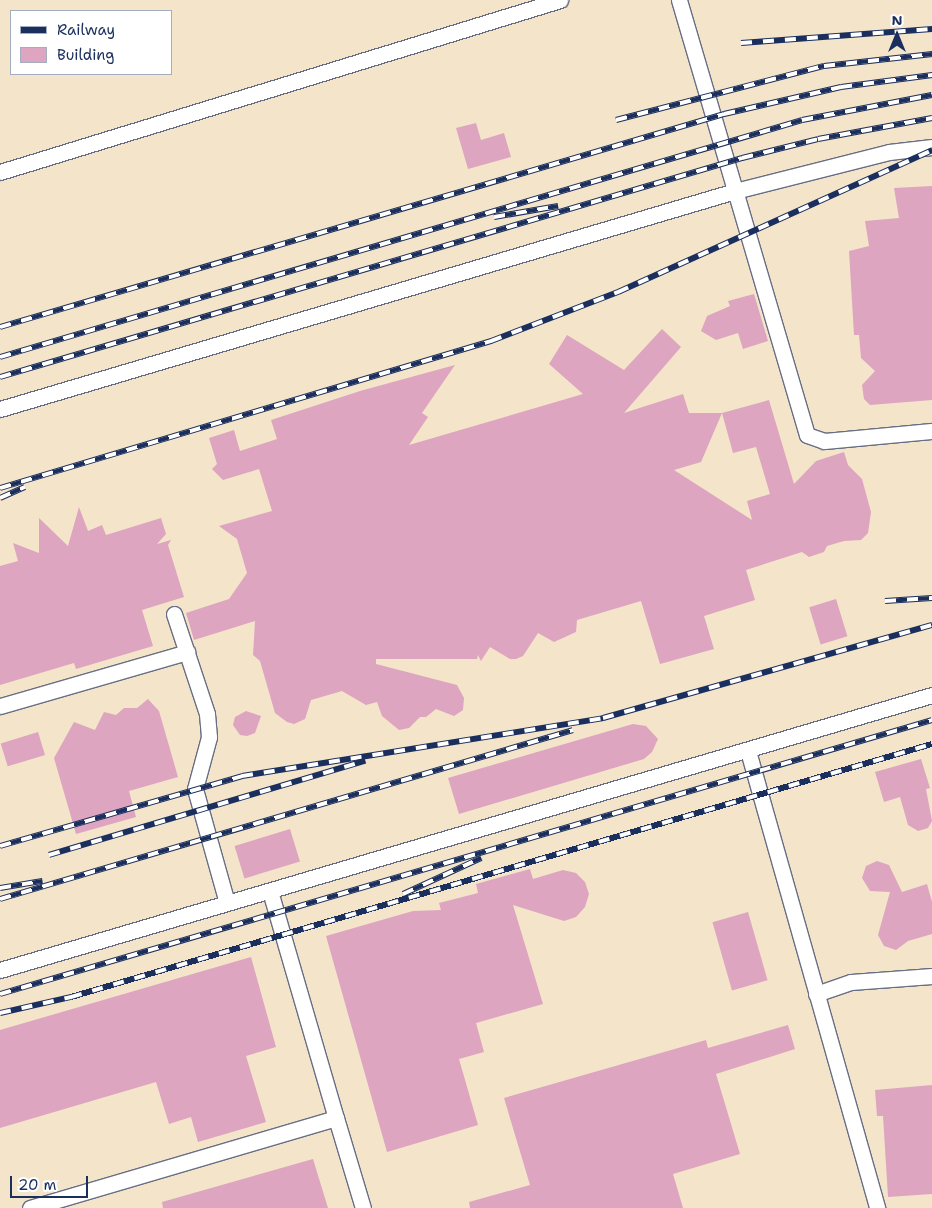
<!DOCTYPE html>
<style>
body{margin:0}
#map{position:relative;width:932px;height:1208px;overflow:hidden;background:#f4e4ca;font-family:"Shantell Sans",sans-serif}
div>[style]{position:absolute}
.building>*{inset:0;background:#dda5c0;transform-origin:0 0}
.roads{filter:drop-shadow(1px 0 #676e84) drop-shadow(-1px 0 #676e84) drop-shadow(0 1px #676e84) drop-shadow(0 -1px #676e84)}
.lane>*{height:15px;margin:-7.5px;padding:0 7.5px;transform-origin:7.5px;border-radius:7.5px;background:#fff}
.rail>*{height:5.5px;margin-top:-2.75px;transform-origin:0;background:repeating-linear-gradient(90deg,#fff 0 11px,#1b2f5e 0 22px);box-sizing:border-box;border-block:1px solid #1b2f5e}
span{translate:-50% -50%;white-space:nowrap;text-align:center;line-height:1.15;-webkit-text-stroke:4px #fff;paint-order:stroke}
.legend{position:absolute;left:10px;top:10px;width:162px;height:65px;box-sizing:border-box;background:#fff;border:1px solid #a4acbf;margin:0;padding:6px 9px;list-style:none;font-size:15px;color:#1b2f5e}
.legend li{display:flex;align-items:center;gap:10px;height:25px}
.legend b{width:25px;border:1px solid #a4acbf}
.north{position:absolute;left:872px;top:10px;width:50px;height:50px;-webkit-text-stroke:4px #fff;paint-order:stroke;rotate:0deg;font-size:14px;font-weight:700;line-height:20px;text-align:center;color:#1b2f5e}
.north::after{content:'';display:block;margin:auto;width:18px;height:22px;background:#1b2f5e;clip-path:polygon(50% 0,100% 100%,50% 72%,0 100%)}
.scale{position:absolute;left:10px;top:1176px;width:78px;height:22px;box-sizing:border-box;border:2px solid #1b2f5e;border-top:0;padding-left:6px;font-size:15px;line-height:18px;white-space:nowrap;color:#1b2f5e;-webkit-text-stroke:4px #fff;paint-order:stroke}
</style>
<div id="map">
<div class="building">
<div style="clip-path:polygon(476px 123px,481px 140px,504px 133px,511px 157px,468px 169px,456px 128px)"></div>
<div style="clip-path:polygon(932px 186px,932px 400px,870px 405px,864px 399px,862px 385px,875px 371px,861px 358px,859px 335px,854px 335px,849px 251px,869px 246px,865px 221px,899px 218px,894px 188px)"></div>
<div style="clip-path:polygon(754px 294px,768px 341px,743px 349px,738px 333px,716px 340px,701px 331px,707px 316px,730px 306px,728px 301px)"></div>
<div style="clip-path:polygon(evenodd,662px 329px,681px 347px,624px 413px,683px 394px,689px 413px,722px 413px,769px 400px,794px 484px,816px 461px,844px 452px,848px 465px,862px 479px,871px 512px,868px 533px,861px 540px,844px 541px,827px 546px,824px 552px,809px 557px,802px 552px,746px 570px,755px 600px,704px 616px,714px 649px,660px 664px,641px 601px,577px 620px,576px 632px,554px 642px,538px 633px,523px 656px,516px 659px,510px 659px,490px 647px,481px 661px,478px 655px,477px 659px,376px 659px,376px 664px,457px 685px,464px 698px,463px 710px,454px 716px,436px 709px,426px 717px,420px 717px,409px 728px,399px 730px,382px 716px,377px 702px,366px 705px,342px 691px,311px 700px,305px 719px,294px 724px,287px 722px,275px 713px,260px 661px,253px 655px,255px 621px,194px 640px,186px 613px,229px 599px,247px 573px,237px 539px,219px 526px,272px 511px,259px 469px,223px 480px,212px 469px,217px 464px,209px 438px,234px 430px,240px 451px,277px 439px,271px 420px,360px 391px,455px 365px,422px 413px,428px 417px,409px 445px,583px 394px,549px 364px,567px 335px,624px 370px,662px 329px,722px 413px,733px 453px,756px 447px,770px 494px,747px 501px,752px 520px,674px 470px,701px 462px,722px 413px)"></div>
<div style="clip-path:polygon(79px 507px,88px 531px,102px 525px,106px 535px,161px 518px,166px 534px,157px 544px,171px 540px,168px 545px,184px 597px,142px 610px,153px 646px,76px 669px,74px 663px,0 685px,0 566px,18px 561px,13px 543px,39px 553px,39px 518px,68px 546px)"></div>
<div style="left:836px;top:599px;width:39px;height:28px;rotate:73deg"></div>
<div style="clip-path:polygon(148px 699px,159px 711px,178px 777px,129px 791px,136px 817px,76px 834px,54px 758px,74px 722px,95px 730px,104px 712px,116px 715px,124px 708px,137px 708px)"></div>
<div style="clip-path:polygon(246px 711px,261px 716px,255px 733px,247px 736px,240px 735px,233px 725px,235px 717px)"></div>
<div style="clip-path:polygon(633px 724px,646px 726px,658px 739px,652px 752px,644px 759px,459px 814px,448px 778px)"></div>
<div style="left:38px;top:732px;width:24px;height:39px;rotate:73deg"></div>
<div style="clip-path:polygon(921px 759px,930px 788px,926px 789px,932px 821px,928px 828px,918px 831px,908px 825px,900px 797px,884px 802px,875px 772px)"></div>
<div style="left:290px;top:829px;width:34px;height:58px;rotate:73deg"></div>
<div style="clip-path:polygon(877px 861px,889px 865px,902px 892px,927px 884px,932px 902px,932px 934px,908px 941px,896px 950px,884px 946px,878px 935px,890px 892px,870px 891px,862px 878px,866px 866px)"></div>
<div style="clip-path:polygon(530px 869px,533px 879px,563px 870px,576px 873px,585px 882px,589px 894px,585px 907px,576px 917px,564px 921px,513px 905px,543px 1004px,476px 1023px,484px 1052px,459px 1059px,478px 1125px,387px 1152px,326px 936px,413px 911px,441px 910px,439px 903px,478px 893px,476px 884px)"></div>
<div style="left:748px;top:912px;width:71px;height:37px;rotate:74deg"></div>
<div style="clip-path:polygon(251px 957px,276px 1047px,246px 1056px,266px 1122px,198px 1142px,191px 1117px,169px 1124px,156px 1082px,0 1128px,0 1030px)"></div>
<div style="clip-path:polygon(788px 1025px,795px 1049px,716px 1074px,740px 1154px,673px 1174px,683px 1208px,470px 1208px,469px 1202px,530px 1185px,504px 1098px,706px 1040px,708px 1048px)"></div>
<div style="clip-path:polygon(932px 1085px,932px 1194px,888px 1197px,883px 1116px,877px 1116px,875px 1090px)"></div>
<div style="clip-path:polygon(313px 1159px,328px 1208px,163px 1208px,162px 1202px)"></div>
</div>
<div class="roads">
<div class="lane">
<div style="left:679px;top:0;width:453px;rotate:73.6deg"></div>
<div style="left:807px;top:435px;width:18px;rotate:19deg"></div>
<div style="left:824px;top:441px;width:108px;rotate:-5.3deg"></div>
<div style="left:0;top:172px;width:586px;rotate:-17.07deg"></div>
<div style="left:0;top:409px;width:767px;rotate:-16.52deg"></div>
<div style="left:735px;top:191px;width:159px;rotate:-14.2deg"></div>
<div style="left:889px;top:152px;width:43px;rotate:-6.6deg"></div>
<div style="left:174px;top:614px;width:105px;rotate:71.7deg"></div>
<div style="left:207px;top:714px;width:23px;rotate:85deg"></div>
<div style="left:209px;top:737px;width:54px;rotate:105.1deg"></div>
<div style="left:195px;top:789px;width:118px;rotate:74.3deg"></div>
<div style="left:0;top:706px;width:195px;rotate:-16.1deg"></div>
<div style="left:748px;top:751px;width:475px;rotate:74.2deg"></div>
<div style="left:270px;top:891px;width:236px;rotate:73.8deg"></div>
<div style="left:0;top:970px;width:972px;rotate:-16.44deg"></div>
<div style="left:816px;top:994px;width:37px;rotate:-19deg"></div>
<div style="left:851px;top:982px;width:81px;rotate:-4.2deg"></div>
<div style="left:30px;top:1208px;width:319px;rotate:-16.4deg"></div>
<div style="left:336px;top:1118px;width:94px;rotate:73.3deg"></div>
</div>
</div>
<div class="rail">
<div style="left:741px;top:43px;width:192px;rotate:-4.2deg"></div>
<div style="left:616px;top:120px;width:215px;rotate:-14.6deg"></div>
<div style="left:824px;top:66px;width:109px;rotate:-6.3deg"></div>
<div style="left:494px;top:217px;width:65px;rotate:-9.8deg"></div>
<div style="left:0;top:327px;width:755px;rotate:-16.39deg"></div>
<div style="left:724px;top:114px;width:120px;rotate:-13deg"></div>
<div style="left:841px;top:87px;width:92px;rotate:-7.5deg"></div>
<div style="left:0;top:357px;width:836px;rotate:-16.46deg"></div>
<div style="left:802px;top:120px;width:132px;rotate:-10.9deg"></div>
<div style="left:0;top:377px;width:774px;rotate:-16.44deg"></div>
<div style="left:742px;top:158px;width:78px;rotate:-14deg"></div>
<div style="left:818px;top:139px;width:116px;rotate:-10.4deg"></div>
<div style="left:0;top:488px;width:513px;rotate:-16.67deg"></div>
<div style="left:491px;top:341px;width:136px;rotate:-21.1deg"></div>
<div style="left:618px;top:292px;width:345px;rotate:-24.3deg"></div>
<div style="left:0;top:498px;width:27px;rotate:-24deg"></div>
<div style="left:885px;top:601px;width:47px;rotate:-3.7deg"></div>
<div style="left:0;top:846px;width:252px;rotate:-16.1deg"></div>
<div style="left:242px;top:776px;width:366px;rotate:-9.1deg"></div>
<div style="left:603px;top:718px;width:342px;rotate:-15.8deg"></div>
<div style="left:49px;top:855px;width:330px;rotate:-16.6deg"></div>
<div style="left:0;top:888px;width:43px;rotate:-9.5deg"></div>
<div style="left:403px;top:894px;width:86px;rotate:-24.8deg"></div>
<div style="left:0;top:899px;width:597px;rotate:-16.43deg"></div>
<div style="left:0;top:994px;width:971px;rotate:-16.38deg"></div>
<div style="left:0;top:1013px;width:73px;rotate:-12.7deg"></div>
<div style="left:71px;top:997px;width:897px;rotate:-16.38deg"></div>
</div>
<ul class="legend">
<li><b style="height:6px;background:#1b2f5e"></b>Railway</li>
<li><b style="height:14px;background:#dda5c0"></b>Building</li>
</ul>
<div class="north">N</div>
<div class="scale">20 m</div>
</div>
